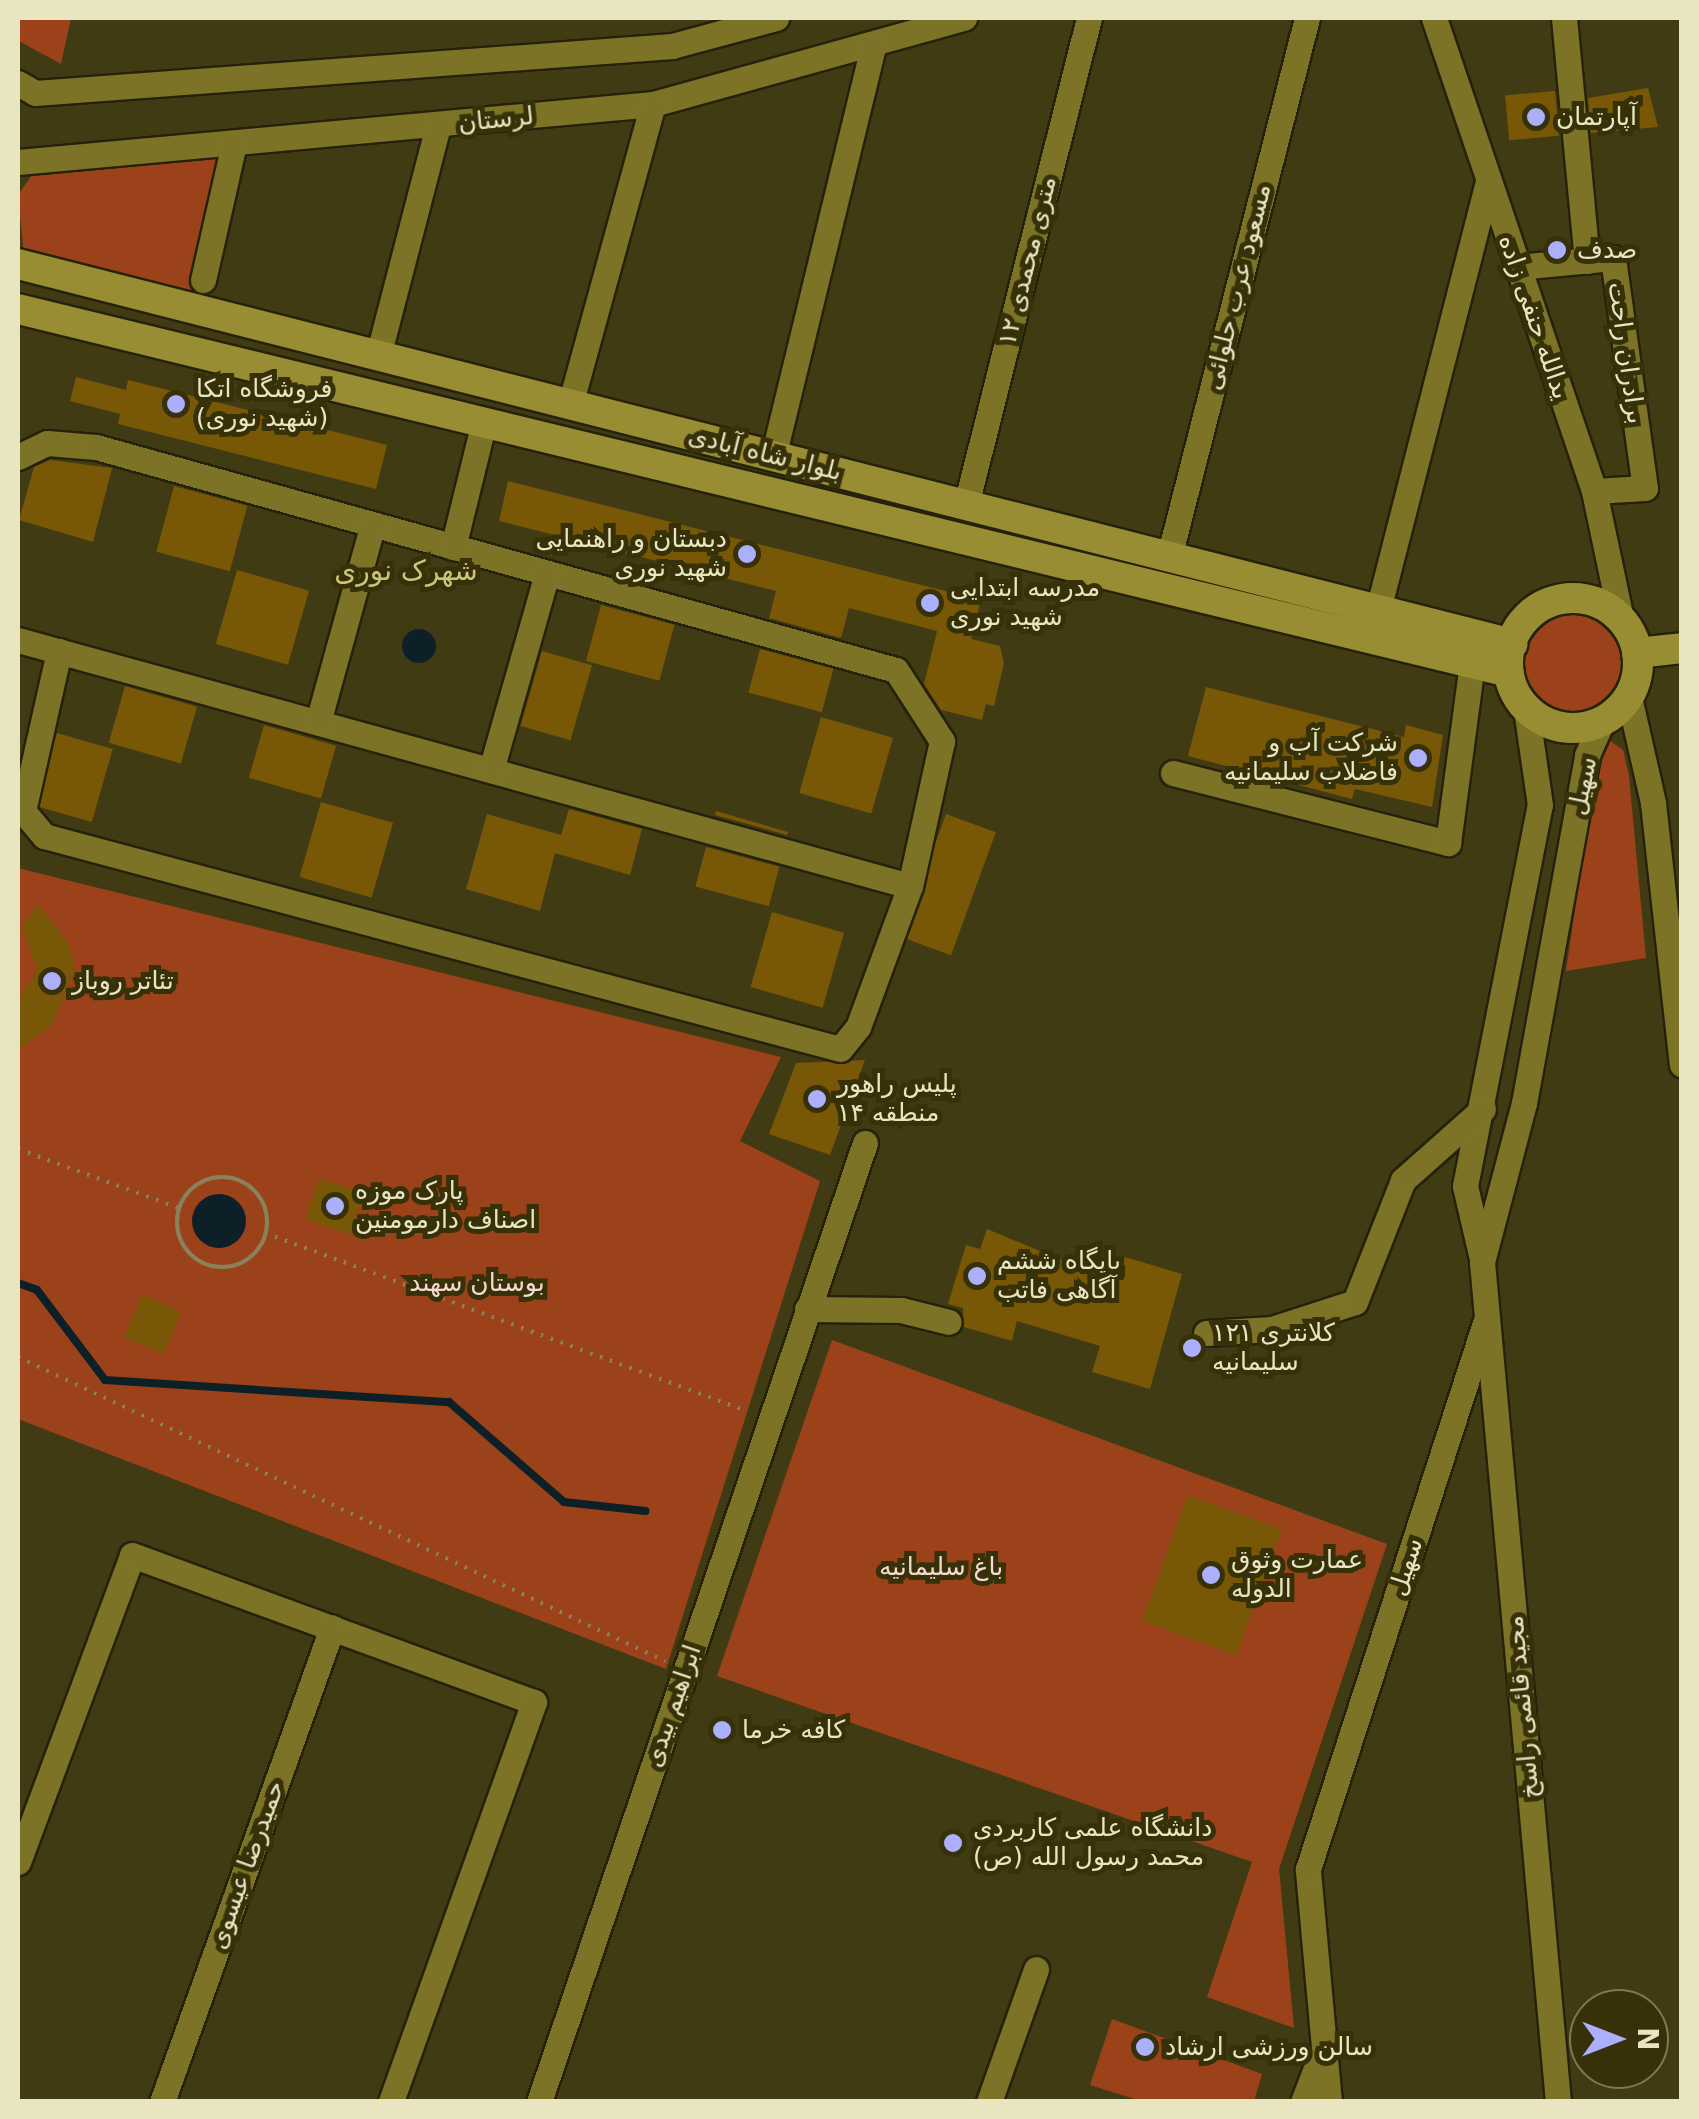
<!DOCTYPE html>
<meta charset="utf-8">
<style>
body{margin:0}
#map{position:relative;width:1699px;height:2119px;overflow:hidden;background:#413b14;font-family:"DejaVu Sans",Cairo,sans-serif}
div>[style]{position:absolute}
.green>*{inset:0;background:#9c421b}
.round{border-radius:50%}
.water>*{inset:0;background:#0e2027}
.stream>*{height:8px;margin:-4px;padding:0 4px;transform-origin:4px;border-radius:4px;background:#0e2027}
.building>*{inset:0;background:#785707;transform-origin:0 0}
.path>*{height:4px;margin-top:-2px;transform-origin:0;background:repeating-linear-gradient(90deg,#88835d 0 2.5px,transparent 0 10.5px)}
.path>.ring{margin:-2px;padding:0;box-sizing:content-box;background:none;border:4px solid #88835d;border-radius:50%}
.roads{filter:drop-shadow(2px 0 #25220b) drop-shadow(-2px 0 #25220b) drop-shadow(0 2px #25220b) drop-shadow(0 -2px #25220b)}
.minor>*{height:25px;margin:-12.5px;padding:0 12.5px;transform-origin:12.5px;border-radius:12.5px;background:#7d7327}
.major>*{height:30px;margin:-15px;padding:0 15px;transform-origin:15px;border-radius:15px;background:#998d34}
.major>.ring{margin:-15px;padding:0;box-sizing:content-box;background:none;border:30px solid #998d34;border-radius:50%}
.dots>*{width:28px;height:28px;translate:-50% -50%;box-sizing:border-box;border:5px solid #363108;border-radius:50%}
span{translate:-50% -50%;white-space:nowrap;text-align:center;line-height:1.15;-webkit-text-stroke:10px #363108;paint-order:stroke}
.poi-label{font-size:25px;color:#e9e5c1}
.left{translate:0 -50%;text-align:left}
.right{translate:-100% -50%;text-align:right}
.street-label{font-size:25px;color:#e9e5c1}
.park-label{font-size:25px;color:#f5d9cf}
.neighbourhood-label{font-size:28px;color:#cec479}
.frame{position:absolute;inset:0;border:20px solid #e9e5c1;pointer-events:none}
.north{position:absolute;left:1569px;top:1989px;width:100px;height:100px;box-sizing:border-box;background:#363108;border:2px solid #7e7952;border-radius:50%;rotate:90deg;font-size:28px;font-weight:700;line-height:40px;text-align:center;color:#e9e5c1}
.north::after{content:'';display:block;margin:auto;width:35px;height:45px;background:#acaffb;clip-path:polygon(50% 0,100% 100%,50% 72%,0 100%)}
</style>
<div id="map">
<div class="green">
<div style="clip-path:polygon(18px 18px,71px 18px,61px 64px,19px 41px)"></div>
<div style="clip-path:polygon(223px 152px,189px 304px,24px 256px,18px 195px,34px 172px)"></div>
<div class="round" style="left:1523px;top:615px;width:100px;height:100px"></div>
<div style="clip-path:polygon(1609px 740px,1623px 750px,1629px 776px,1646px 958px,1566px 971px,1597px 759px)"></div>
<div style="clip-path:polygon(18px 868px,781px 1057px,740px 1141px,820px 1181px,666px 1669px,18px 1419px)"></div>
<div style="clip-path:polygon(832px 1340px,1387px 1544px,1279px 1869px,1294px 2028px,1207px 1997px,1252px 1862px,717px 1676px)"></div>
<div style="clip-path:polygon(1112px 2019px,1262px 2074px,1254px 2101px,1141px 2101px,1090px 2085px)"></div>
</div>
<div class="water">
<div class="round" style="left:402px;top:629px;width:34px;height:34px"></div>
<div class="round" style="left:192px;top:1194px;width:54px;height:54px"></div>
</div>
<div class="stream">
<div style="left:18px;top:1283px;width:20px;rotate:20deg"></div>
<div style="left:37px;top:1290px;width:113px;rotate:52.9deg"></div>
<div style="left:105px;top:1380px;width:345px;rotate:3.7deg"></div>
<div style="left:449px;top:1402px;width:152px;rotate:41deg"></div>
<div style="left:564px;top:1502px;width:82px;rotate:6.3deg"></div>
</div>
<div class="building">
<div style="clip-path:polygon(1648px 88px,1658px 127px,1591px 133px,1588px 98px)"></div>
<div style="left:1555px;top:91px;width:45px;height:50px;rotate:85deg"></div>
<div style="clip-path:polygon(76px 377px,126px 390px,128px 380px,387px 445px,376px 489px,118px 424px,120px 414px,70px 401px)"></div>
<div style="clip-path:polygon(50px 460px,112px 468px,93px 542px,19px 520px,34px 467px)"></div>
<div style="clip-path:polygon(508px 481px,981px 600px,971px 639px,1000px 646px,1004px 663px,994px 706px,986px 704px,982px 720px,941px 710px,924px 684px,937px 631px,849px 608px,841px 638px,769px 618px,776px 591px,499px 521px)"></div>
<div style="left:174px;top:486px;width:76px;height:68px;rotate:15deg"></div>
<div style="left:237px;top:570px;width:75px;height:77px;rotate:16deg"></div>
<div style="left:601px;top:605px;width:76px;height:58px;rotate:15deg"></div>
<div style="left:760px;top:649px;width:76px;height:45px;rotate:15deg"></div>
<div style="left:542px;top:651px;width:52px;height:78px;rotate:16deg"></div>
<div style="left:125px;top:686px;width:75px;height:59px;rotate:16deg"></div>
<div style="clip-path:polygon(1206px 687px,1404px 737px,1406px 725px,1443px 735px,1432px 807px,1355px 789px,1352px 799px,1188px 756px)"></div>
<div style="left:821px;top:717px;width:75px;height:79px;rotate:16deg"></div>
<div style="left:264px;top:725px;width:75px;height:55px;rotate:16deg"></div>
<div style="left:57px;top:733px;width:58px;height:76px;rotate:16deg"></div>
<div style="left:321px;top:802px;width:75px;height:78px;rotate:16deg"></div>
<div style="clip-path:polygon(569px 809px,642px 829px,630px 875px,555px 853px,540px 911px,466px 889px,487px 814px,561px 835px)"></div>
<div style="clip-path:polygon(716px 811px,788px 832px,787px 835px,715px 815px)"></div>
<div style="left:946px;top:814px;width:53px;height:131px;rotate:20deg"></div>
<div style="left:706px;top:847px;width:76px;height:41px;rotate:15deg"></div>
<div style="clip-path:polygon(38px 904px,68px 942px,75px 969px,52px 1025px,18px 1050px,18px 1001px,37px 969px,22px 927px)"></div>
<div style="left:772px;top:912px;width:75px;height:78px;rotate:16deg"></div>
<div style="clip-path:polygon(865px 1060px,830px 1155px,769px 1134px,796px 1063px)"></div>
<div style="left:319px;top:1178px;width:47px;height:44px;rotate:18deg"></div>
<div style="clip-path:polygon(987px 1229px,1117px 1283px,1125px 1257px,1182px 1274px,1150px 1389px,1092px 1372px,1100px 1346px,1017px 1321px,1012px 1341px,964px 1327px,963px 1308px,948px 1304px,966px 1245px,980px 1249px)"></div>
<div style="left:142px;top:1295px;width:43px;height:46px;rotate:23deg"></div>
<div style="left:1188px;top:1495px;width:100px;height:134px;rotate:20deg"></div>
</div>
<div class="path">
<div style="left:18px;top:1149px;width:171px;rotate:20.1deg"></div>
<div class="ring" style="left:177px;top:1177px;width:86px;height:86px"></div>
<div style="left:265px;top:1233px;width:514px;rotate:20.27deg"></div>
<div style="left:18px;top:1357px;width:715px;rotate:25.17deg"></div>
</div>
<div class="roads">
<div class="minor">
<div style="left:1434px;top:18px;width:499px;rotate:71.3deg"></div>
<div style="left:1594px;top:491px;width:131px;rotate:78.1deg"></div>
<div style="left:1564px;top:18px;width:244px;rotate:84.6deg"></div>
<div style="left:18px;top:83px;width:20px;rotate:30deg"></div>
<div style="left:35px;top:93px;width:639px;rotate:-4.22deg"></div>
<div style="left:672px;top:46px;width:108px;rotate:-15.1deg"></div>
<div style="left:18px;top:162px;width:638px;rotate:-5.22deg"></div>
<div style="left:653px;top:104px;width:323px;rotate:-15.5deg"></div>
<div style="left:1517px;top:267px;width:96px;rotate:-5.4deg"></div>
<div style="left:1613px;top:258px;width:232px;rotate:82.1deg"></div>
<div style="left:1645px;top:488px;width:51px;rotate:176.6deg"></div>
<div style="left:203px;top:280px;width:140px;rotate:-77.2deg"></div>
<div style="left:378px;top:356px;width:238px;rotate:-75.4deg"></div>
<div style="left:570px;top:405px;width:312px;rotate:-74.6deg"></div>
<div style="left:18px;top:457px;width:32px;rotate:-26deg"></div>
<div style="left:47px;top:443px;width:49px;rotate:4.7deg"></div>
<div style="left:96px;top:447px;width:830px;rotate:15.58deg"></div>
<div style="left:896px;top:670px;width:85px;rotate:57.1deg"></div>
<div style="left:942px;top:741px;width:148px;rotate:102.4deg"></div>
<div style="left:910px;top:886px;width:150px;rotate:110.2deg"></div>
<div style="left:858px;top:1027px;width:28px;rotate:129deg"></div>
<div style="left:840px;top:1049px;width:824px;rotate:-165.02deg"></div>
<div style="left:44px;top:836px;width:33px;rotate:-130deg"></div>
<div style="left:23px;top:811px;width:164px;rotate:-77.3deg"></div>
<div style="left:773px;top:457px;width:425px;rotate:-76.3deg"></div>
<div style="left:966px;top:505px;width:502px;rotate:-75.83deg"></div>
<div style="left:453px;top:547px;width:129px;rotate:-76.1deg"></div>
<div style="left:1169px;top:557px;width:556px;rotate:-75.64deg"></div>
<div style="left:1378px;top:610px;width:443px;rotate:-75.6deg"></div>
<div style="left:18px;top:640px;width:925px;rotate:15.42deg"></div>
<div style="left:1629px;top:697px;width:109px;rotate:77.2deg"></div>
<div style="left:1653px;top:803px;width:263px;rotate:83.7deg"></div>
<div style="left:318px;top:722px;width:205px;rotate:-74.5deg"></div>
<div style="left:491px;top:770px;width:205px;rotate:-74.1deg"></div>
<div style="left:1173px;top:773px;width:284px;rotate:14.3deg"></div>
<div style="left:1448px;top:843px;width:182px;rotate:-82.4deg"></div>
<div style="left:1482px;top:1259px;width:75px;rotate:-103.1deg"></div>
<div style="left:1465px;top:1186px;width:388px;rotate:-78.9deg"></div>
<div style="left:1540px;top:805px;width:97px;rotate:-98.3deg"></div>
<div style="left:807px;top:1309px;width:94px;rotate:0.6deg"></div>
<div style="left:901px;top:1310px;width:49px;rotate:14deg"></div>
<div style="left:1206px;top:1333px;width:66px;rotate:-3.5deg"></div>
<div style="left:1272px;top:1329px;width:87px;rotate:-18deg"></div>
<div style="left:1355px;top:1302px;width:131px;rotate:-68.5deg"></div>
<div style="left:1403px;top:1180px;width:107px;rotate:-41.6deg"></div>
<div style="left:18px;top:1862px;width:327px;rotate:-69.6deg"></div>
<div style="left:132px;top:1555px;width:428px;rotate:20.1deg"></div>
<div style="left:534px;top:1702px;width:425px;rotate:109.7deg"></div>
<div style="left:162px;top:2102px;width:504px;rotate:-70.27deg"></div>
<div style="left:539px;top:2102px;width:1013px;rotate:-71.23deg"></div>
<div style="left:989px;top:2102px;width:141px;rotate:-70.5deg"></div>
<div style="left:1303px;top:2102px;width:50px;rotate:-69deg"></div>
<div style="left:1329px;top:2102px;width:234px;rotate:-95.2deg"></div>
<div style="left:1308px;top:1869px;width:574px;rotate:-72.04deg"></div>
<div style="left:1558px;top:2102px;width:843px;rotate:-95.17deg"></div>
<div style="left:1482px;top:1262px;width:164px;rotate:-75.2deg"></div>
<div style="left:1524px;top:1103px;width:354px;rotate:-79.7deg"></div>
<div style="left:1587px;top:755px;width:36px;rotate:-66deg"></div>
</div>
<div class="major">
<div style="left:18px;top:264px;width:1542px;rotate:14.27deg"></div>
<div style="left:18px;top:309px;width:1534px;rotate:13.69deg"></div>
<div class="ring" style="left:1508px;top:598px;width:100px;height:100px"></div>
<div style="left:1637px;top:653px;width:45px;rotate:-6.3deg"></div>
</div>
</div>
<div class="dots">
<div style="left:1536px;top:117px;background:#acaffb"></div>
<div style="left:1557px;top:250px;background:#acaffb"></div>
<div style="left:176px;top:404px;background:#acaffb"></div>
<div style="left:747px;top:554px;background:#acaffb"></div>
<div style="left:930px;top:603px;background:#acaffb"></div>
<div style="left:1418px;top:758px;background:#acaffb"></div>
<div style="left:52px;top:981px;background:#acaffb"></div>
<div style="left:817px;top:1099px;background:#acaffb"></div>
<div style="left:335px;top:1206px;background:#acaffb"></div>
<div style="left:977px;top:1276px;background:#acaffb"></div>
<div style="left:1192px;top:1348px;background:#acaffb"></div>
<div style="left:1211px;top:1575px;background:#acaffb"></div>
<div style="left:722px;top:1730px;background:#acaffb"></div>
<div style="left:953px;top:1843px;background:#acaffb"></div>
<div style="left:1145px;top:2047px;background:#acaffb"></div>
</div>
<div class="poi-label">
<span class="left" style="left:1556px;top:117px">آپارتمان</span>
<span class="left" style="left:1577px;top:250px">صدف</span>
<span class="left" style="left:196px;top:404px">فروشگاه اتکا<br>(شهید نوری)</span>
<span class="right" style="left:727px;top:554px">دبستان و راهنمایی<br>شهید نوری</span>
<span class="left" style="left:950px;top:603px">مدرسه ابتدایی<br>شهید نوری</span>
<span class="right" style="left:1398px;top:758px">شرکت آب و<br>فاضلاب سلیمانیه</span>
<span class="left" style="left:72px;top:981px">تئاتر روباز</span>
<span class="left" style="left:837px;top:1099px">پلیس راهور<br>منطقه ۱۴</span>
<span class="left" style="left:355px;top:1206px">پارک موزه<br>اصناف دارمومنین</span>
<span class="left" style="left:997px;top:1276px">پایگاه ششم<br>آگاهی فاتب</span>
<span class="left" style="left:1212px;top:1348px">كلانتری ١٢١<br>سلیمانیه</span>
<span class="left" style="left:1231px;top:1575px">عمارت وثوق<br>الدوله</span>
<span class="left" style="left:742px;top:1730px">کافه خرما</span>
<span class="left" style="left:973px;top:1843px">دانشگاه علمی کاربردی<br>محمد رسول الله (ص)</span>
<span class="left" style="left:1165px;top:2047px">سالن ورزشی ارشاد</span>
</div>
<div class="street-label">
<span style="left:496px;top:120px;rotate:-6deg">لرستان</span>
<span style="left:1028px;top:261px;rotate:-76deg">۱۲ متری محمدی</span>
<span style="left:1238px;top:287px;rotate:-76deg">مسعود عرب حلوائی</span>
<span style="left:1534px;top:317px;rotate:71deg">یدالله حنفی زاده</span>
<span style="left:1626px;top:353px;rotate:82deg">برادران راحت</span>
<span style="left:765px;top:454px;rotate:14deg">بلوار شاه آبادی</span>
<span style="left:1583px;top:786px;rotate:-78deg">سهیل</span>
<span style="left:1406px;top:1567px;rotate:-72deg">سهیل</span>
<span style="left:673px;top:1706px;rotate:-71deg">ابراهیم بیدی</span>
<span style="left:1523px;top:1707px;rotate:-95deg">مجید قائمی راسخ</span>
<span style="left:247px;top:1865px;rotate:-70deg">حمیدرضا عیسوی</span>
</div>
<div class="park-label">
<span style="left:477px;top:1283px">بوستان سهند</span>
<span style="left:941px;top:1567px">باغ سلیمانیه</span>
</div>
<div class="neighbourhood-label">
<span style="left:406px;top:571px">شهرک نوری</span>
</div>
<div class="frame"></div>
<div class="north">N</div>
</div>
